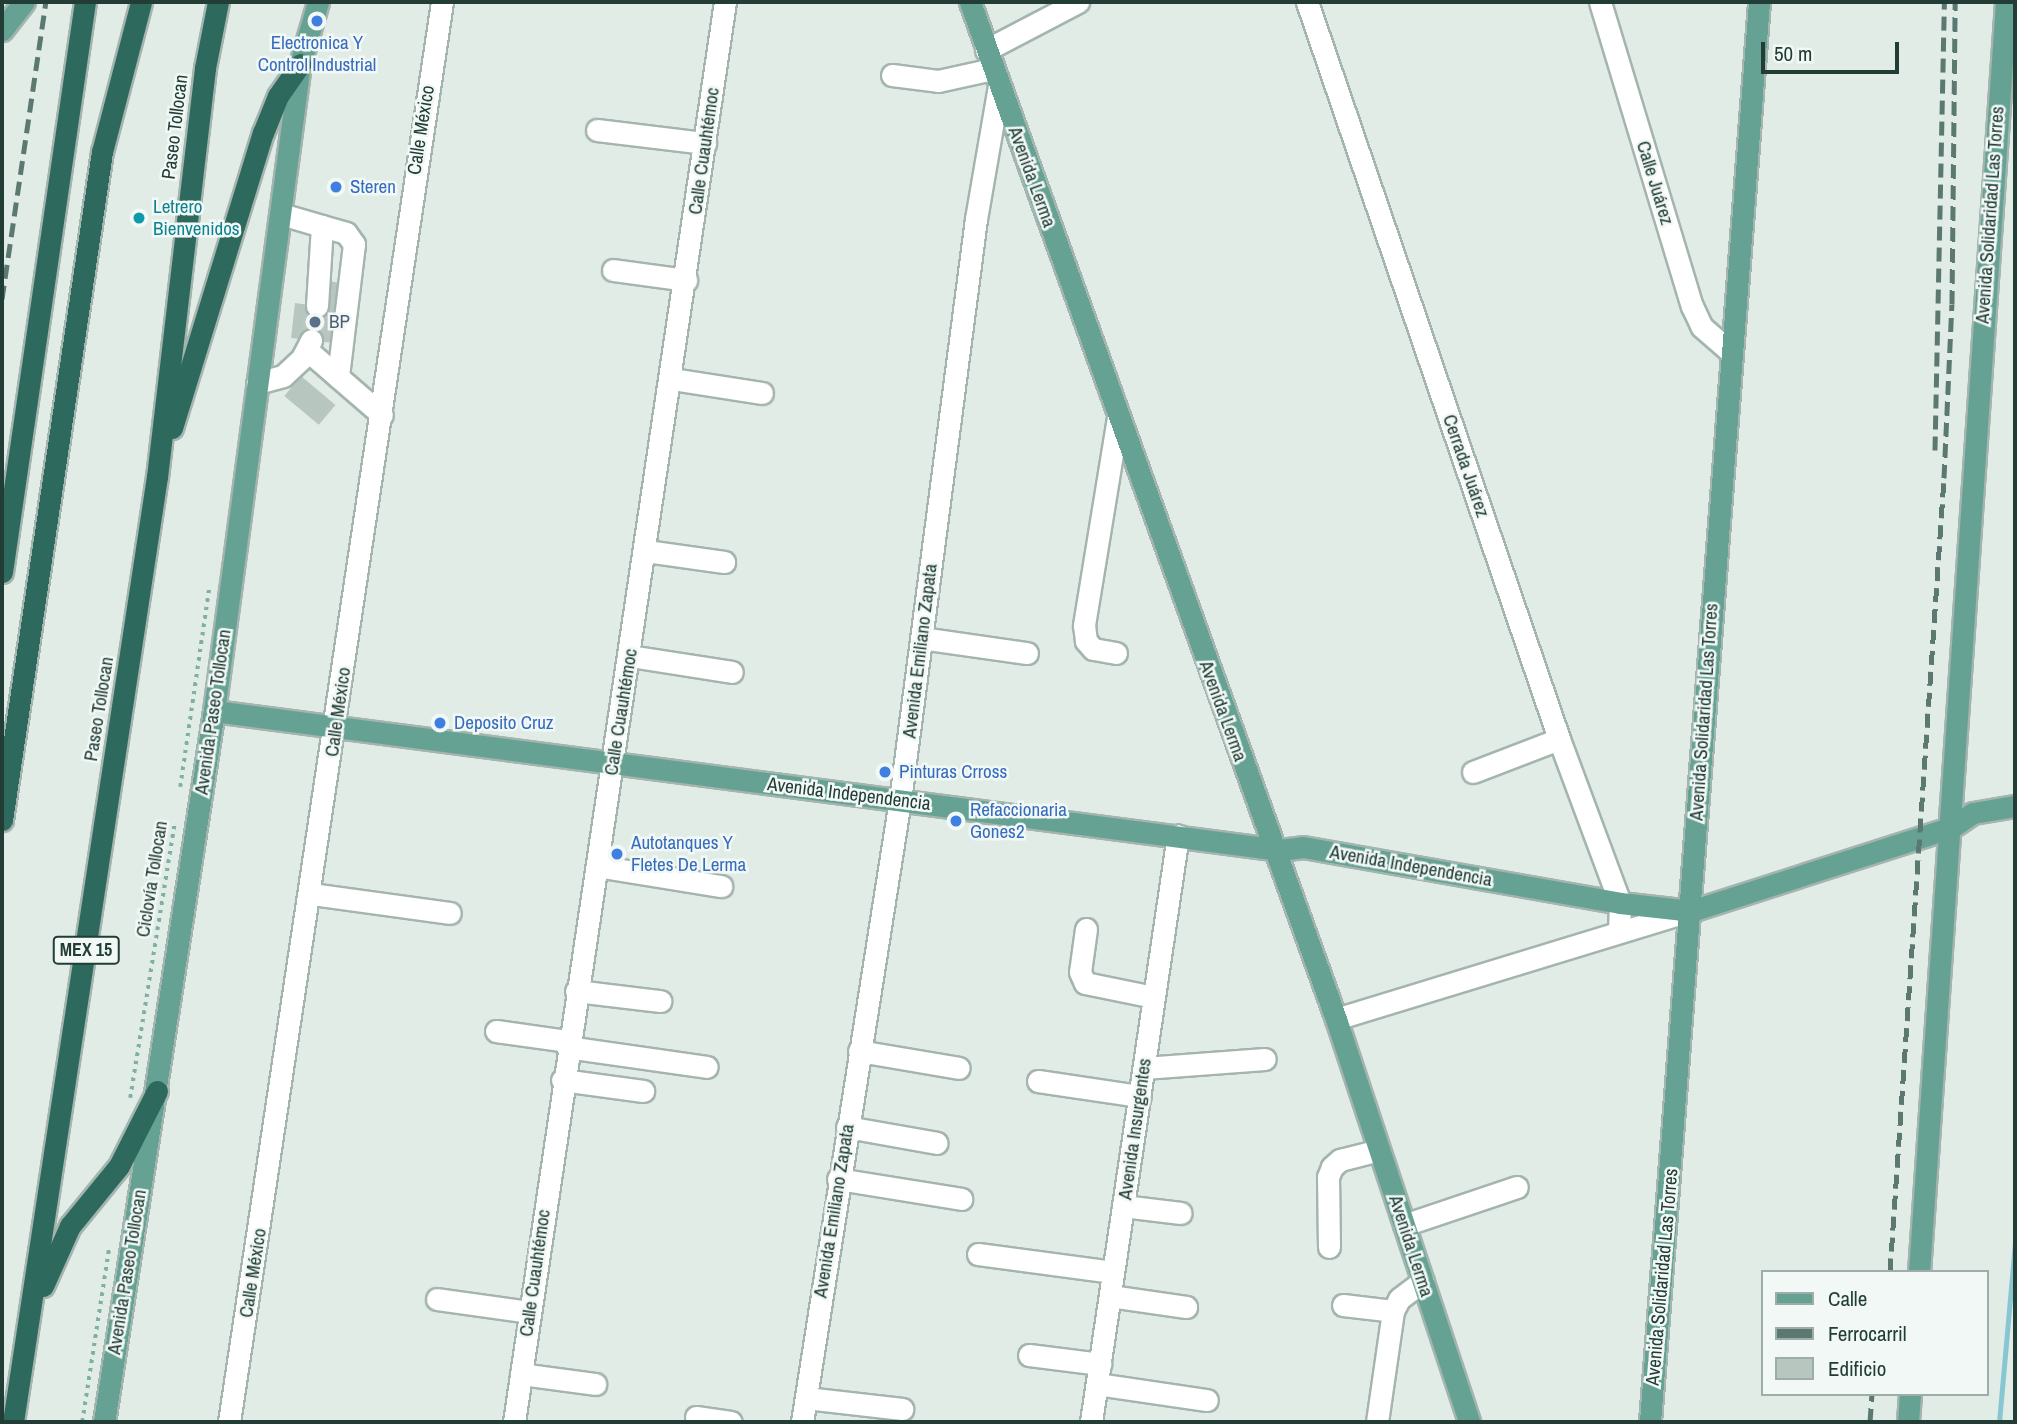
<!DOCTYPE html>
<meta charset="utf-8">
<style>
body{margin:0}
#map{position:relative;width:2017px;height:1424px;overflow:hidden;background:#e1ece7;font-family:"Archivo Narrow",sans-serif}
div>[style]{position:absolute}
.stream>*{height:5px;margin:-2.5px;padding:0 2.5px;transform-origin:2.5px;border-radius:2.5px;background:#88c6d2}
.building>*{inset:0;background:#b7c7c0;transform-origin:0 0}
.minor-tunnel>*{height:21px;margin-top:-10.5px;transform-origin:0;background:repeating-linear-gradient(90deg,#bbc9c4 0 21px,transparent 0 31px)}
.path>*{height:3.5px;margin-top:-1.75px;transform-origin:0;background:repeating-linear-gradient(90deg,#81b0a2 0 3.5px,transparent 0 8.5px)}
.roads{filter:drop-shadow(2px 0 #a4b4ae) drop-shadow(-2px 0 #a4b4ae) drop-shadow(0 2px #a4b4ae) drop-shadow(0 -2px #a4b4ae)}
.minor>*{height:21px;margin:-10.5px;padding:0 10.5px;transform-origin:10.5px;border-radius:10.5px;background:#fff}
.major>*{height:21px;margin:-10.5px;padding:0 10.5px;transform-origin:10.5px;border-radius:10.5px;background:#65a293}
.highway>*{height:21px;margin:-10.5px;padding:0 10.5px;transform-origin:10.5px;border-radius:10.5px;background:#2d6a5d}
.rail>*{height:5px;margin-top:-2.5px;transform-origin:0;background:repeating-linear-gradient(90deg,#5c7971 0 14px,transparent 0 21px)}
.dots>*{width:19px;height:19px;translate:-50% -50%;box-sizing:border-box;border:4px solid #f2f8f5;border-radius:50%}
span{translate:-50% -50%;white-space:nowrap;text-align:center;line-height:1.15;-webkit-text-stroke:5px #f2f8f5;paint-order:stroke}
.shield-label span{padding:2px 5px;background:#f2f8f5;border:2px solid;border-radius:5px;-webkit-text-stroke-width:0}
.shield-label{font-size:18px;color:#213d36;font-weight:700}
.shop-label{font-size:19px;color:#366cbe}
.left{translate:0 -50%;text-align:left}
.street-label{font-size:19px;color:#213d36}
.culture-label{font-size:19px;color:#0d838f}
.service-label{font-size:19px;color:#4e5e75}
.frame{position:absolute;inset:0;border:4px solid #213d36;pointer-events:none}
.legend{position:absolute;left:1761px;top:1270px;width:228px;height:126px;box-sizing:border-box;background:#f2f8f5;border:2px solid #9eada9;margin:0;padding:9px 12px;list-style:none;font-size:21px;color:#213d36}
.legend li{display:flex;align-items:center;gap:14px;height:35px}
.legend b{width:35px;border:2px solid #9eada9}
.scale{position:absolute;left:1761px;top:42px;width:138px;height:32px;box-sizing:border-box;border:4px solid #213d36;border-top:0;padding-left:9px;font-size:21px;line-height:24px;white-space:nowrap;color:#213d36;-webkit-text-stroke:5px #f2f8f5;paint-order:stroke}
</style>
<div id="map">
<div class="stream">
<div style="left:1999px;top:1422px;width:180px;rotate:-84.9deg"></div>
</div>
<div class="building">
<div style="clip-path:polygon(320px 280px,342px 283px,333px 343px,291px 338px,295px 303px,317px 306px)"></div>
<div style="left:301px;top:376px;width:45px;height:26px;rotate:40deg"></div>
</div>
<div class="minor-tunnel">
<div style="left:311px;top:340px;width:35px;rotate:-80deg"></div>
</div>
<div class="path">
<div style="left:180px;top:787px;width:202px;rotate:-81.7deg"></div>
<div style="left:130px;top:1098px;width:276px;rotate:-80.8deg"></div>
<div style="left:82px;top:1422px;width:176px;rotate:-81.2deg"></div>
</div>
<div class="roads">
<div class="minor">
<div style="left:1307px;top:2px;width:779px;rotate:71.12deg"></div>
<div style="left:1559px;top:739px;width:175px;rotate:69.6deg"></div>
<div style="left:1620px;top:903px;width:28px;rotate:92deg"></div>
<div style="left:1600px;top:2px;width:318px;rotate:73.2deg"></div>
<div style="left:1692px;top:306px;width:23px;rotate:65deg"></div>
<div style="left:1702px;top:327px;width:38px;rotate:41deg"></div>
<div style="left:986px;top:50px;width:104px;rotate:-27.6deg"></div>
<div style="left:892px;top:75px;width:46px;rotate:7.4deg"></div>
<div style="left:938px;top:81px;width:56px;rotate:-12.3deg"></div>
<div style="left:597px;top:130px;width:109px;rotate:6.9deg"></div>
<div style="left:281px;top:214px;width:43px;rotate:16.3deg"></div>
<div style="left:322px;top:226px;width:80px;rotate:93.6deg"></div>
<div style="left:322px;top:226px;width:25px;rotate:16deg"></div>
<div style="left:346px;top:233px;width:14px;rotate:54deg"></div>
<div style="left:354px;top:244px;width:134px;rotate:96.9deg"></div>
<div style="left:613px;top:270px;width:74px;rotate:7.8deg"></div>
<div style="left:307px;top:350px;width:99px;rotate:40.9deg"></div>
<div style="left:672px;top:379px;width:91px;rotate:8.8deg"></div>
<div style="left:257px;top:383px;width:27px;rotate:-15deg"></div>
<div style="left:283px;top:376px;width:26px;rotate:-43deg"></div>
<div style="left:302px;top:358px;width:20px;rotate:-63deg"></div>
<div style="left:646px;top:551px;width:79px;rotate:8deg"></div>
<div style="left:921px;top:638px;width:107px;rotate:8.1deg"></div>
<div style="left:1116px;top:653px;width:23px;rotate:-170deg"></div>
<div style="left:1093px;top:649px;width:11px;rotate:-131deg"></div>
<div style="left:1086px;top:641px;width:16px;rotate:-97deg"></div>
<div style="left:1084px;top:625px;width:211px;rotate:-80.7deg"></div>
<div style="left:630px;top:656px;width:103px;rotate:8.9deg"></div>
<div style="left:1473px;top:772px;width:92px;rotate:-21deg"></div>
<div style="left:597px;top:866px;width:126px;rotate:9.2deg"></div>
<div style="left:312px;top:894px;width:139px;rotate:7.8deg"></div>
<div style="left:1086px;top:929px;width:43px;rotate:97.9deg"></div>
<div style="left:1080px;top:972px;width:12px;rotate:66deg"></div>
<div style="left:1085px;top:983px;width:70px;rotate:11.5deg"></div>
<div style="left:576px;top:991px;width:85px;rotate:6.8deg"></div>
<div style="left:1336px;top:1019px;width:369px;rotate:-17deg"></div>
<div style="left:496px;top:1031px;width:73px;rotate:7.9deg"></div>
<div style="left:567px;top:1047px;width:141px;rotate:8.1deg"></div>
<div style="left:859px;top:1051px;width:101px;rotate:9.6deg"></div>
<div style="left:1144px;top:1068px;width:121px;rotate:-4.3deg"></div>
<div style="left:562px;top:1080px;width:82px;rotate:7.7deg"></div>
<div style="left:1038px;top:1081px;width:103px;rotate:8.4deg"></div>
<div style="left:847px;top:1127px;width:91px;rotate:10.1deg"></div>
<div style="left:838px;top:1179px;width:125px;rotate:9.2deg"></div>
<div style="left:1123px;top:1206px;width:58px;rotate:6.9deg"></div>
<div style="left:1404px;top:1225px;width:119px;rotate:-18.6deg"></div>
<div style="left:1329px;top:1247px;width:70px;rotate:-90.8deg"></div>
<div style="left:1328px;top:1177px;width:11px;rotate:-68deg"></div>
<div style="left:1332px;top:1167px;width:11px;rotate:-41deg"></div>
<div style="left:1340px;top:1160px;width:40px;rotate:-14.4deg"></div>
<div style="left:978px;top:1254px;width:136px;rotate:7.6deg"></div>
<div style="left:1110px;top:1296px;width:77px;rotate:8.2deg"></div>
<div style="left:437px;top:1299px;width:93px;rotate:8deg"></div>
<div style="left:1343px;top:1305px;width:50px;rotate:6.8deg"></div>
<div style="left:1029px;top:1355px;width:72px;rotate:7.2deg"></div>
<div style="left:521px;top:1374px;width:75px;rotate:7.7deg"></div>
<div style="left:1097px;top:1384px;width:111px;rotate:8.3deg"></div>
<div style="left:806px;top:1398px;width:97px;rotate:6.5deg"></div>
<div style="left:696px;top:1417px;width:35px;rotate:8deg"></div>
<div style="left:229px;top:1422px;width:1436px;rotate:-81.47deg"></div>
<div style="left:514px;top:1422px;width:1436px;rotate:-81.55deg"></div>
<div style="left:802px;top:1422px;width:630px;rotate:-81.05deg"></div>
<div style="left:900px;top:800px;width:586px;rotate:-82.55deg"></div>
<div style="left:976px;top:219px;width:135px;rotate:-80.2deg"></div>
<div style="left:1091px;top:1422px;width:593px;rotate:-81.57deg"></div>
<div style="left:1377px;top:1422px;width:112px;rotate:-81.8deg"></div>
<div style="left:1393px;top:1311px;width:13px;rotate:-63deg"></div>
<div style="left:1399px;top:1299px;width:30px;rotate:-37deg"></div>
</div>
<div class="major">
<div style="left:970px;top:2px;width:1081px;rotate:70.21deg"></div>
<div style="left:1336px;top:1019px;width:424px;rotate:71.7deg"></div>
<div style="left:2px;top:30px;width:36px;rotate:-52deg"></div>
<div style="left:214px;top:711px;width:1075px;rotate:7.43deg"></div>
<div style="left:1280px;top:850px;width:23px;rotate:-7deg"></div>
<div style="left:1303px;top:847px;width:322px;rotate:10deg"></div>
<div style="left:1620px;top:903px;width:71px;rotate:6.4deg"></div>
<div style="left:1691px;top:911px;width:274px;rotate:-17.8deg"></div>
<div style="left:1952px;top:827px;width:25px;rotate:-34deg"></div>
<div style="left:1973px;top:813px;width:43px;rotate:-9.5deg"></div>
<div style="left:1919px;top:1272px;width:1273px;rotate:-86.08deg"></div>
<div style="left:104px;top:1422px;width:719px;rotate:-81.21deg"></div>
<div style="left:214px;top:711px;width:653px;rotate:-82.43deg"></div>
<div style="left:300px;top:64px;width:65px;rotate:-73.8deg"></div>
<div style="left:1650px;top:1422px;width:1424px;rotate:-85.61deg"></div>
<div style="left:1908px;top:1422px;width:28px;rotate:-86deg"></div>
</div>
<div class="highway">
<div style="left:172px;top:428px;width:309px;rotate:-72.9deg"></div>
<div style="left:263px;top:133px;width:40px;rotate:-68deg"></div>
<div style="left:278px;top:96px;width:39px;rotate:-55deg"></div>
<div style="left:2px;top:572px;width:576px;rotate:-81.72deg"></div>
<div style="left:2px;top:820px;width:675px;rotate:-81.49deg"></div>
<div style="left:102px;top:152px;width:155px;rotate:-75.4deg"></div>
<div style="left:43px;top:1286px;width:66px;rotate:-65.8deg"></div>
<div style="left:70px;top:1226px;width:77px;rotate:-50.8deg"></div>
<div style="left:119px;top:1166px;width:84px;rotate:-63.1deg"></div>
<div style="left:13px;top:1422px;width:956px;rotate:-81.34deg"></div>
<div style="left:157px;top:477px;width:412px;rotate:-83.3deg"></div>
<div style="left:205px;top:68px;width:67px;rotate:-78.9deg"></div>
</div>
</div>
<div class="rail">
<div style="left:2px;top:299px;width:300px;rotate:-81.6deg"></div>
<div style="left:1935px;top:450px;width:448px;rotate:-88.8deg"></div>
<div style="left:1890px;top:1272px;width:796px;rotate:-86.11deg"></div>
<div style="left:1944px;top:478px;width:174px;rotate:-87.4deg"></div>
<div style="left:1952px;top:304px;width:302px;rotate:-89.4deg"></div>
<div style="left:1870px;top:1422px;width:28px;rotate:-86deg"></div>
</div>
<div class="dots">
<div style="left:317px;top:21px;background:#3f7fe0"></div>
<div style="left:336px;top:187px;background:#3f7fe0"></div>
<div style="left:139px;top:218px;background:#0f9aa8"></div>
<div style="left:315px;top:322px;background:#5c6f8a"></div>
<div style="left:440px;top:723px;background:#3f7fe0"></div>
<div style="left:885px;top:772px;background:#3f7fe0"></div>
<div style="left:956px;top:821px;background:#3f7fe0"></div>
<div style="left:617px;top:854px;background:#3f7fe0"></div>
</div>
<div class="shield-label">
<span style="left:86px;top:950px">MEX 15</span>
</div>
<div class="shop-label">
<span style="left:317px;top:54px">Electronica Y<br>Control Industrial</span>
<span class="left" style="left:350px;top:187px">Steren</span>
<span class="left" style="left:454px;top:723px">Deposito Cruz</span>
<span class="left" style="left:899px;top:772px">Pinturas Crross</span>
<span class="left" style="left:970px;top:821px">Refaccionaria<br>Gones2</span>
<span class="left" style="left:631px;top:854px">Autotanques Y<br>Fletes De Lerma</span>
</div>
<div class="street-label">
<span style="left:175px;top:127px;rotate:-83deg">Paseo Tollocan</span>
<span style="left:421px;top:130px;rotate:-81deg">Calle México</span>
<span style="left:704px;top:151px;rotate:-82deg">Calle Cuauhtémoc</span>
<span style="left:1032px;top:177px;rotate:70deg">Avenida Lerma</span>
<span style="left:1655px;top:183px;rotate:73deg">Calle Juárez</span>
<span style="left:1990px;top:215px;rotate:-86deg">Avenida Solidaridad Las Torres</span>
<span style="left:1466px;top:466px;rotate:71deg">Cerrada Juárez</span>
<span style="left:920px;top:651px;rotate:-83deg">Avenida Emiliano Zapata</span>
<span style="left:99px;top:709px;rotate:-81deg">Paseo Tollocan</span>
<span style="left:1223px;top:711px;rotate:70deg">Avenida Lerma</span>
<span style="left:213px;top:712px;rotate:-82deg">Avenida Paseo Tollocan</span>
<span style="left:338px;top:712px;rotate:-82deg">Calle México</span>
<span style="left:621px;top:712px;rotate:-81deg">Calle Cuauhtémoc</span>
<span style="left:1704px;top:712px;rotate:-86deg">Avenida Solidaridad Las Torres</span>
<span style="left:849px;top:794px;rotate:7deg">Avenida Independencia</span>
<span style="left:1411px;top:866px;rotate:10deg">Avenida Independencia</span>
<span style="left:152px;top:879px;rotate:-81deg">Ciclovía Tollocan</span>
<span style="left:1135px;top:1129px;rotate:-82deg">Avenida Insurgentes</span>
<span style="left:834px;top:1211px;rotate:-81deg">Avenida Emiliano Zapata</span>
<span style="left:1411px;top:1246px;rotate:72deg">Avenida Lerma</span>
<span style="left:127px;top:1272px;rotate:-81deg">Avenida Paseo Tollocan</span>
<span style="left:253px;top:1273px;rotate:-81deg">Calle México</span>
<span style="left:535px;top:1273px;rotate:-82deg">Calle Cuauhtémoc</span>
<span style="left:1662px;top:1277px;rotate:-85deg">Avenida Solidaridad Las Torres</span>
</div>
<div class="culture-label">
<span class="left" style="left:153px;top:218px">Letrero<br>Bienvenidos</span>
</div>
<div class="service-label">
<span class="left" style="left:329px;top:322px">BP</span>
</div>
<div class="frame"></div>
<ul class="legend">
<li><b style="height:9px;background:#65a293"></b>Calle</li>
<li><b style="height:9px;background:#5c7971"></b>Ferrocarril</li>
<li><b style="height:19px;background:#b7c7c0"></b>Edificio</li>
</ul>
<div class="scale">50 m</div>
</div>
